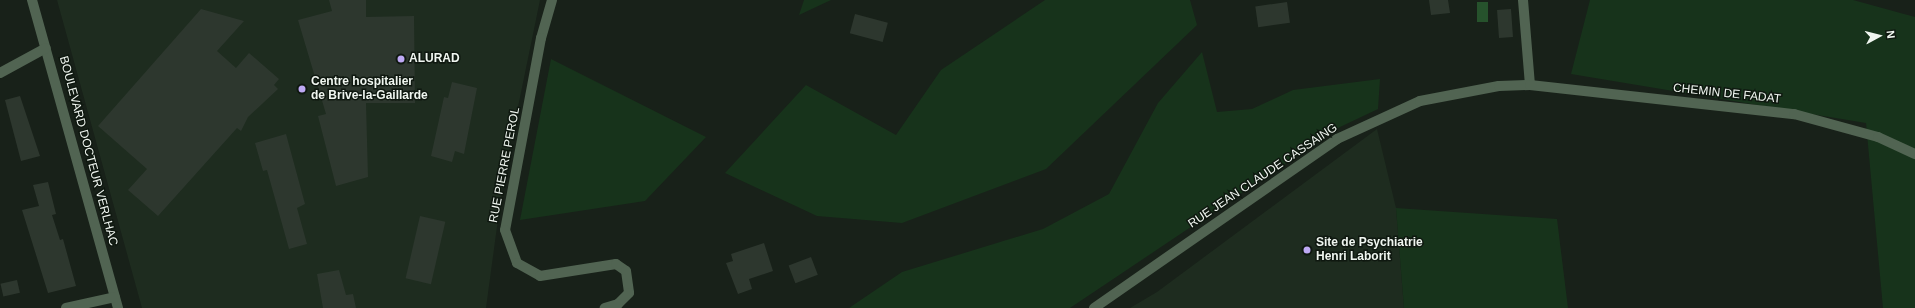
<!DOCTYPE html>
<style>
body{margin:0}
#map{position:relative;width:1915px;height:308px;overflow:hidden;background:#182119;font-family:Helvetica,sans-serif}
div>[style]{position:absolute}
.built>*{inset:0;background:#1e2c1f}
.green>*{inset:0;background:#17331b}
.water>*{inset:0;background:#26522c;transform-origin:0 0}
.building>*{inset:0;background:#2d372e;transform-origin:0 0}
.minor>*{height:10px;margin:-5px;padding:0 5px;transform-origin:5px;border-radius:5px;background:#516452}
.dots>*{width:11px;height:11px;translate:-50% -50%;box-sizing:border-box;border:2px solid #0f1810;border-radius:50%}
span{translate:-50% -50%;white-space:nowrap;text-align:center;line-height:1.15;-webkit-text-stroke:3px #0f1810;paint-order:stroke}
.poi-label{font-size:12px;color:#f0f6f0;font-weight:700}
.left{translate:0 -50%;text-align:left}
.street-label{font-size:12px;color:#f0f6f0}
.north{position:absolute;left:1859px;top:16px;width:40px;height:40px;-webkit-text-stroke:3px #0f1810;paint-order:stroke;rotate:83deg;font-size:11px;font-weight:700;line-height:16px;text-align:center;color:#f0f6f0}
.north::after{content:'';display:block;margin:auto;width:14px;height:18px;background:#f0f6f0;clip-path:polygon(50% 0,100% 100%,50% 72%,0 100%)}
</style>
<div id="map">
<div class="built">
<div style="clip-path:polygon(57px 0,540px 0,504px 175px,486px 308px,142px 308px)"></div>
<div style="clip-path:polygon(1377px 129px,1396px 208px,1404px 308px,1130px 308px,1157px 292px)"></div>
</div>
<div class="green">
<div style="clip-path:polygon(804px 0,831px 0,799px 15px)"></div>
<div style="clip-path:polygon(1045px 0,1190px 0,1197px 25px,1046px 169px,902px 223px,817px 216px,725px 173px,806px 85px,896px 135px,941px 70px)"></div>
<div style="clip-path:polygon(1590px 0,1853px 0,1915px 17px,1915px 308px,1883px 308px,1866px 123px,1571px 74px)"></div>
<div style="clip-path:polygon(1202px 52px,1217px 112px,1252px 109px,1293px 90px,1380px 79px,1378px 109px,1340px 127px,1070px 308px,849px 308px,902px 272px,1043px 229px,1109px 194px,1158px 103px)"></div>
<div style="clip-path:polygon(551px 59px,706px 137px,645px 201px,520px 220px)"></div>
<div style="clip-path:polygon(1396px 208px,1557px 219px,1568px 308px,1404px 308px)"></div>
</div>
<div class="water">
<div style="left:1477px;top:2px;width:11px;height:20px"></div>
</div>
<div class="building">
<div style="clip-path:polygon(329px 0,366px 0,366px 17px,414px 16px,415px 103px,366px 103px,368px 177px,336px 186px,318px 116px,326px 114px,298px 20px,332px 11px)"></div>
<div style="clip-path:polygon(1429px 0,1448px 0,1450px 13px,1431px 15px)"></div>
<div style="left:1287px;top:2px;width:21px;height:32px;rotate:82deg"></div>
<div style="clip-path:polygon(201px 9px,244px 21px,217px 51px,236px 68px,249px 53px,279px 79px,274px 85px,278px 89px,248px 117px,241px 131px,237px 128px,158px 216px,128px 190px,147px 169px,98px 126px)"></div>
<div style="left:1511px;top:9px;width:28px;height:14px;rotate:86deg"></div>
<div style="left:855px;top:14px;width:34px;height:20px;rotate:15deg"></div>
<div style="clip-path:polygon(452px 82px,477px 88px,464px 154px,455px 151px,452px 162px,431px 156px,444px 97px,448px 98px)"></div>
<div style="clip-path:polygon(20px 96px,40px 156px,21px 161px,5px 100px)"></div>
<div style="clip-path:polygon(286px 134px,305px 204px,297px 208px,307px 244px,289px 249px,267px 170px,263px 171px,255px 143px)"></div>
<div style="clip-path:polygon(48px 182px,56px 214px,52px 215px,60px 240px,63px 239px,76px 286px,48px 293px,22px 210px,39px 206px,33px 185px)"></div>
<div style="left:420px;top:216px;width:26px;height:64px;rotate:13deg"></div>
<div style="clip-path:polygon(764px 243px,773px 271px,749px 279px,752px 289px,738px 294px,726px 263px,733px 261px,731px 254px)"></div>
<div style="left:811px;top:257px;width:19px;height:24px;rotate:69deg"></div>
<div style="clip-path:polygon(339px 270px,346px 295px,353px 294px,356px 308px,323px 308px,317px 274px)"></div>
<div style="left:17px;top:280px;width:13px;height:17px;rotate:77deg"></div>
</div>
<div class="minor">
<div style="left:32px;top:0;width:320px;rotate:74.4deg"></div>
<div style="left:552px;top:0;width:40px;rotate:106deg"></div>
<div style="left:541px;top:38px;width:195px;rotate:100.6deg"></div>
<div style="left:505px;top:230px;width:35px;rotate:70deg"></div>
<div style="left:517px;top:263px;width:26px;rotate:29deg"></div>
<div style="left:540px;top:276px;width:77px;rotate:-9deg"></div>
<div style="left:616px;top:264px;width:12px;rotate:35deg"></div>
<div style="left:626px;top:271px;width:22px;rotate:82deg"></div>
<div style="left:629px;top:293px;width:16px;rotate:135deg"></div>
<div style="left:618px;top:304px;width:14px;rotate:163deg"></div>
<div style="left:1523px;top:0;width:85px;rotate:85.3deg"></div>
<div style="left:0;top:73px;width:52px;rotate:-28.5deg"></div>
<div style="left:66px;top:308px;width:50px;rotate:-12.7deg"></div>
<div style="left:1094px;top:308px;width:296px;rotate:-34.8deg"></div>
<div style="left:1337px;top:139px;width:91px;rotate:-24.6deg"></div>
<div style="left:1420px;top:101px;width:80px;rotate:-10.8deg"></div>
<div style="left:1499px;top:86px;width:31px;rotate:-2deg"></div>
<div style="left:1530px;top:85px;width:266px;rotate:6.3deg"></div>
<div style="left:1794px;top:114px;width:87px;rotate:15.3deg"></div>
<div style="left:1878px;top:137px;width:41px;rotate:24.7deg"></div>
</div>
<div class="dots">
<div style="left:401px;top:59px;background:#bea9f4"></div>
<div style="left:302px;top:89px;background:#bea9f4"></div>
<div style="left:1307px;top:250px;background:#bea9f4"></div>
</div>
<div class="poi-label">
<span class="left" style="left:409px;top:59px">ALURAD</span>
<span class="left" style="left:311px;top:89px">Centre hospitalier<br>de Brive-la-Gaillarde</span>
<span class="left" style="left:1316px;top:250px">Site de Psychiatrie<br>Henri Laborit</span>
</div>
<div class="street-label">
<span style="left:1727px;top:94px;rotate:6deg">CHEMIN DE FADAT</span>
<span style="left:88px;top:151px;rotate:75deg">BOULEVARD DOCTEUR VERLHAC</span>
<span style="left:505px;top:165px;rotate:-79deg">RUE PIERRE PEROL</span>
<span style="left:1263px;top:176px;rotate:-34deg">RUE JEAN CLAUDE CASSAING</span>
</div>
<div class="north">N</div>
</div>
